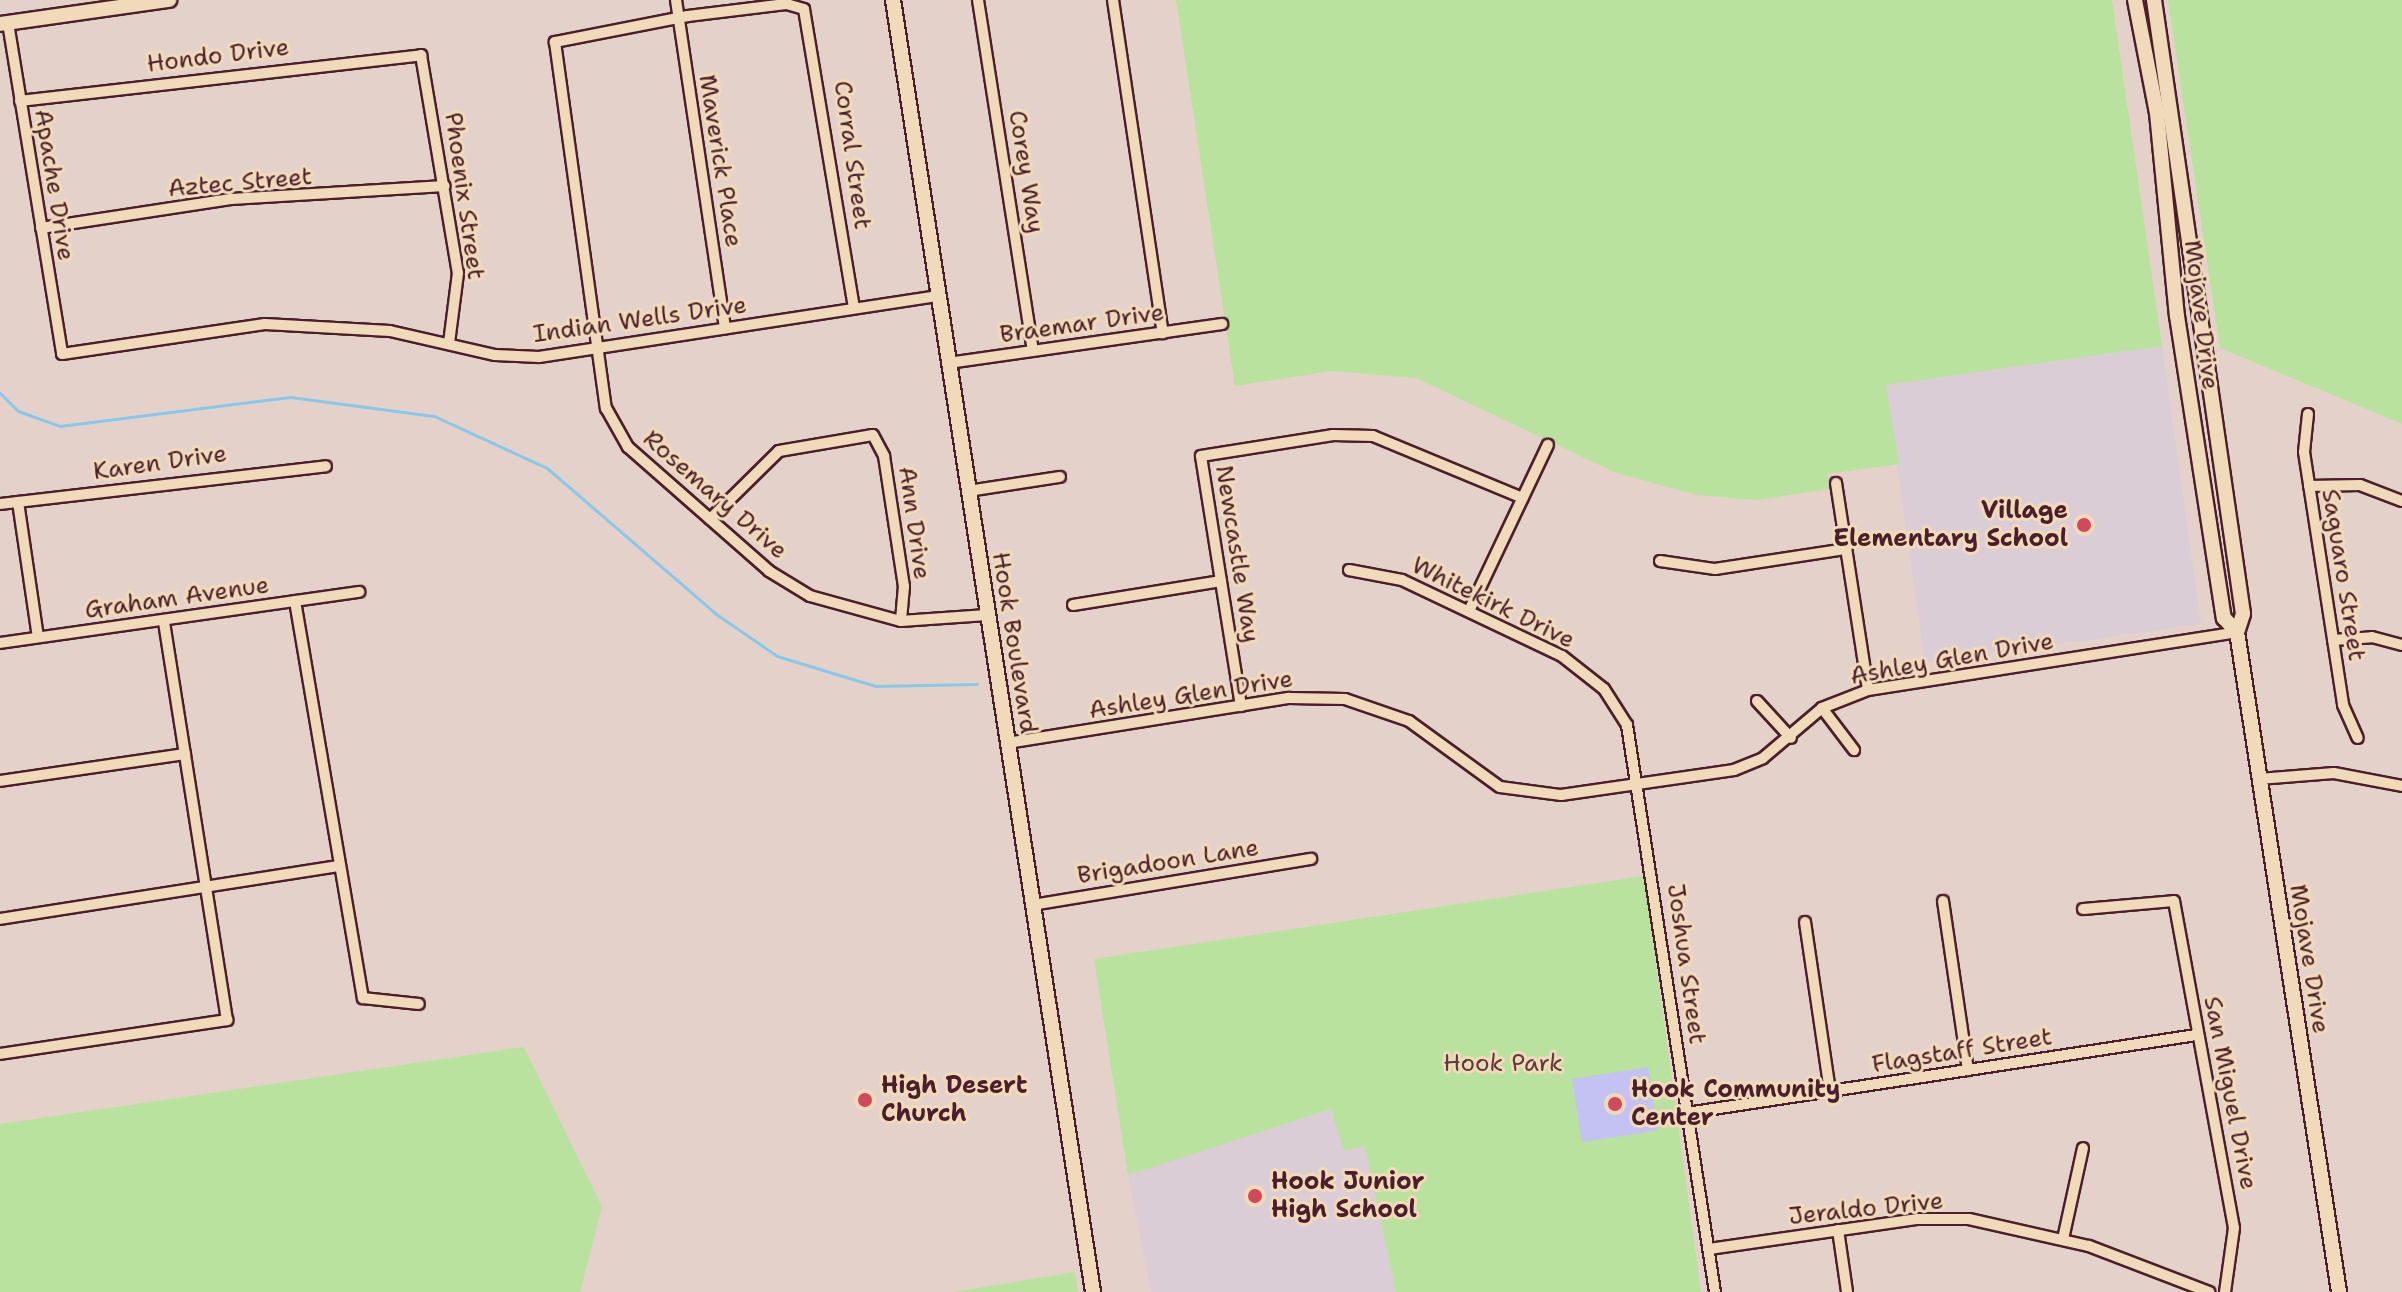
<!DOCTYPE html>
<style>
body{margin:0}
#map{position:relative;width:2402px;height:1292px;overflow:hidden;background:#e4d2ca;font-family:"Shantell Sans",sans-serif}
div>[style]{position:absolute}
.built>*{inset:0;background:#dacdd6;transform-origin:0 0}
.green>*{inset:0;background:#b8e29e}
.stream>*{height:3px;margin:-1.5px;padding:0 1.5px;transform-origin:1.5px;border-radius:1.5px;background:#8ac8ea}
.building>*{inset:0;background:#c4c1f3;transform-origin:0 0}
.roads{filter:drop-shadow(2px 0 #4a1f2b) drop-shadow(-2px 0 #4a1f2b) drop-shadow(0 2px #4a1f2b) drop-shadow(0 -2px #4a1f2b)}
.street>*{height:10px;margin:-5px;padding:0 5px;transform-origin:5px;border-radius:5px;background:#f1dab9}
.secondary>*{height:14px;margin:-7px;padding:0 7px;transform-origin:7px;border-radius:7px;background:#f1dab9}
.dots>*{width:22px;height:22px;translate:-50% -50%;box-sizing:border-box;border:4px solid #f1dab9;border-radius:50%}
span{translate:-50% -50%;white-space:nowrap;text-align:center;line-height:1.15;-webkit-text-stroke:6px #f1dab9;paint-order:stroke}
.street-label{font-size:24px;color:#4a1f2b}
.poi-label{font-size:24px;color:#4a1f2b;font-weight:700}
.right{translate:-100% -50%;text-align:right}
.left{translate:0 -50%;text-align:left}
.park-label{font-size:24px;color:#5a3c3c}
</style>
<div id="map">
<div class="built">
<div style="left:2162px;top:346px;width:281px;height:279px;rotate:82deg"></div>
<div style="clip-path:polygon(1332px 1109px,1365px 1146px,1396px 1292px,1151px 1292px,1128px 1175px)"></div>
</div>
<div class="green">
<div style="clip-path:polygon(2112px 0,2162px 346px,1886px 385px,1899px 464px,1827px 474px,1829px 489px,1756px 500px,1697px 495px,1616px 473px,1416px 378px,1332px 371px,1235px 386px,1176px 0)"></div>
<div style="clip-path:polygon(2168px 0,2402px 0,2402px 424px,2220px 348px)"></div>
<div style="clip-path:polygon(1644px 876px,1701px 1292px,1396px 1292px,1365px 1146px,1344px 1151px,1331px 1109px,1128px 1175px,1094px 959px)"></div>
<div style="clip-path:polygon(524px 1047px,602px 1207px,580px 1292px,0 1292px,0 1124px)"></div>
<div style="clip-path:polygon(1075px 1272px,1078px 1292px,954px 1292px)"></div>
</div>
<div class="stream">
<div style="left:0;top:393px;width:25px;rotate:45deg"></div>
<div style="left:18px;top:411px;width:45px;rotate:19.7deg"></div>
<div style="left:60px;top:426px;width:232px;rotate:-7.2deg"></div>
<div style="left:290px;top:397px;width:145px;rotate:7.5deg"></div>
<div style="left:434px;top:416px;width:124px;rotate:24.7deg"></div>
<div style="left:547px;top:468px;width:223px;rotate:40.8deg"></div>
<div style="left:716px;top:614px;width:74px;rotate:34.5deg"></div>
<div style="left:777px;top:656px;width:103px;rotate:16.9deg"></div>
<div style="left:876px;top:686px;width:101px;rotate:-1.1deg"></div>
</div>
<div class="building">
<div style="left:1648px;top:1067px;width:64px;height:77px;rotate:81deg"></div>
</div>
<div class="roads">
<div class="street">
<div style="left:676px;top:0;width:332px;rotate:81.5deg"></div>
<div style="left:978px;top:0;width:355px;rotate:81.1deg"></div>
<div style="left:1113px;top:0;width:337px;rotate:81.5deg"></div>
<div style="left:8px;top:23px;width:335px;rotate:80.7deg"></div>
<div style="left:62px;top:354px;width:205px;rotate:-8.4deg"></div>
<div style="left:265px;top:324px;width:125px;rotate:3.2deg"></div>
<div style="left:390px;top:331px;width:108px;rotate:12.9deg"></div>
<div style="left:495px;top:355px;width:44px;rotate:2.6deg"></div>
<div style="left:539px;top:357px;width:404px;rotate:-8.7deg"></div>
<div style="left:20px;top:101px;width:404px;rotate:-6.5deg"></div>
<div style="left:421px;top:55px;width:221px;rotate:80.4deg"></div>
<div style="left:458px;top:273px;width:71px;rotate:97.3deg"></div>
<div style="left:41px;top:228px;width:192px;rotate:-8.7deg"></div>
<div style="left:231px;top:199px;width:214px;rotate:-3.5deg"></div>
<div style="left:854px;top:308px;width:303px;rotate:-99.5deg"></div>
<div style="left:804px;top:9px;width:19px;rotate:-164deg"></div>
<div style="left:786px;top:4px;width:99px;rotate:173deg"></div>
<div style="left:688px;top:16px;width:136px;rotate:168.9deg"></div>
<div style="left:555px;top:42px;width:370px;rotate:82.1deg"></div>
<div style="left:606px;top:408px;width:45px;rotate:60.6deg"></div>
<div style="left:628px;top:447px;width:188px;rotate:41.3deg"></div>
<div style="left:769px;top:571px;width:48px;rotate:31.4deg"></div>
<div style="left:810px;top:596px;width:94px;rotate:15.4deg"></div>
<div style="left:901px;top:621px;width:86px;rotate:-4deg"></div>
<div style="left:948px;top:363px;width:277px;rotate:-8.1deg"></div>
<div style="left:2308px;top:414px;width:38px;rotate:96deg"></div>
<div style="left:2304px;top:452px;width:256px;rotate:81.2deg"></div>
<div style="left:2343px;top:705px;width:36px;rotate:66deg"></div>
<div style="left:1836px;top:483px;width:209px;rotate:81.2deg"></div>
<div style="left:2309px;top:486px;width:51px;rotate:-1.1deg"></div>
<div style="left:2360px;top:485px;width:45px;rotate:20.9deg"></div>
<div style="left:968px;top:491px;width:93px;rotate:-8.7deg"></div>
<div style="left:18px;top:502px;width:136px;rotate:81.6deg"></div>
<div style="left:0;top:504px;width:328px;rotate:-6.6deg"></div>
<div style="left:710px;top:519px;width:97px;rotate:-44.6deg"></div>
<div style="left:779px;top:451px;width:95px;rotate:-9.7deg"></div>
<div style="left:873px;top:435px;width:24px;rotate:62deg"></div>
<div style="left:884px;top:456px;width:132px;rotate:81.3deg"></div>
<div style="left:904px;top:586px;width:35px;rotate:95deg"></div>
<div style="left:1660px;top:561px;width:56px;rotate:8.3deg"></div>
<div style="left:1715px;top:569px;width:133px;rotate:-8.7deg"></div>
<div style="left:1349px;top:570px;width:54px;rotate:10.7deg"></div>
<div style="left:1402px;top:580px;width:177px;rotate:25.4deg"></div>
<div style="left:1562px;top:656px;width:53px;rotate:38.2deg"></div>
<div style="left:1604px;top:689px;width:43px;rotate:57.4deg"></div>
<div style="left:1627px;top:725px;width:574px;rotate:81.18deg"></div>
<div style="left:295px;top:601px;width:403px;rotate:80.3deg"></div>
<div style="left:363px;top:998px;width:56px;rotate:6.1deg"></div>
<div style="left:1073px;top:605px;width:150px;rotate:-9.2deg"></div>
<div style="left:1469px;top:611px;width:184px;rotate:-64.6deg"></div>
<div style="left:2333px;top:640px;width:39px;rotate:-4deg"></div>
<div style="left:2372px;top:637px;width:31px;rotate:15deg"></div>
<div style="left:0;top:643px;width:363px;rotate:-8.1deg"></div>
<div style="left:1757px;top:701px;width:50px;rotate:47.4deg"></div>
<div style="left:1241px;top:706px;width:253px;rotate:-99.1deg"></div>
<div style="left:1201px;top:456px;width:134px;rotate:-9deg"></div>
<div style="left:1333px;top:435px;width:40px;rotate:1.4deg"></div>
<div style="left:1373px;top:436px;width:162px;rotate:22.5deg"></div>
<div style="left:1822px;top:708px;width:53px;rotate:52.7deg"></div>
<div style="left:1007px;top:743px;width:286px;rotate:-9.1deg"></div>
<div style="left:1289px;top:698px;width:56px;rotate:1deg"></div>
<div style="left:1345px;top:699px;width:68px;rotate:19deg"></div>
<div style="left:1409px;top:721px;width:112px;rotate:36deg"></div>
<div style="left:1500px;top:787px;width:62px;rotate:7.5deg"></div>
<div style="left:1561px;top:795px;width:175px;rotate:-8.2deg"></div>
<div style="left:1734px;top:770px;width:31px;rotate:-22deg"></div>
<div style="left:1763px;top:758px;width:77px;rotate:-40.3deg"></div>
<div style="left:1822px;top:708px;width:49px;rotate:-21.4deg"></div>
<div style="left:1868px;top:690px;width:374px;rotate:-8.9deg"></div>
<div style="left:2259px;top:779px;width:75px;rotate:-4.6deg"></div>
<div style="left:2334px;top:773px;width:69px;rotate:10.8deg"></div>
<div style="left:0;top:781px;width:187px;rotate:-8.3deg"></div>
<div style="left:1943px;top:901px;width:171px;rotate:81.6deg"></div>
<div style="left:1032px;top:905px;width:283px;rotate:-9.4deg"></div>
<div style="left:2083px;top:909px;width:91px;rotate:-5deg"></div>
<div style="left:2174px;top:901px;width:332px;rotate:79.6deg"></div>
<div style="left:2234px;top:1228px;width:65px;rotate:98deg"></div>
<div style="left:0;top:919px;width:344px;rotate:-8.9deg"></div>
<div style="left:1805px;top:922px;width:172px;rotate:81.6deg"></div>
<div style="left:0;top:1054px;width:230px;rotate:-8.5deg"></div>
<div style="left:227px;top:1020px;width:405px;rotate:-99deg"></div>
<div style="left:1687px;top:1113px;width:515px;rotate:-8.71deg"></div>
<div style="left:1838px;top:1230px;width:63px;rotate:81.7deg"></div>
<div style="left:2063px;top:1239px;width:93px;rotate:-77.6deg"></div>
<div style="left:1709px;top:1249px;width:211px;rotate:-8.2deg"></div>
<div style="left:1918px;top:1219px;width:51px"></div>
<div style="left:1969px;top:1219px;width:123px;rotate:12.7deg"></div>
<div style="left:2089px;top:1246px;width:129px;rotate:21deg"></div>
</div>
<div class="secondary">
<div style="left:893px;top:0;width:1307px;rotate:81.2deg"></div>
<div style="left:2135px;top:0;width:115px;rotate:79deg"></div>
<div style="left:2157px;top:113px;width:204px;rotate:84.4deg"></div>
<div style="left:2177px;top:316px;width:306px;rotate:81.2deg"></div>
<div style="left:2224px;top:618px;width:19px;rotate:47deg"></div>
<div style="left:2154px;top:0;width:620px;rotate:81.75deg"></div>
<div style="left:2243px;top:614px;width:19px;rotate:108deg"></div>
<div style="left:2237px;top:632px;width:668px;rotate:81.21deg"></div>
<div style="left:0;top:24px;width:171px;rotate:-8.1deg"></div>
</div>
</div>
<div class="dots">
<div style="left:2084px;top:525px;background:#d1495b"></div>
<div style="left:865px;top:1100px;background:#d1495b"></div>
<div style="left:1615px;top:1104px;background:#d1495b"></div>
<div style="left:1255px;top:1196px;background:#d1495b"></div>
</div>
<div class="street-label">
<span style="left:218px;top:56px;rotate:-7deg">Hondo Drive</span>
<span style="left:852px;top:155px;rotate:82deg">Corral Street</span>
<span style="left:720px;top:161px;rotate:81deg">Maverick Place</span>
<span style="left:1026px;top:172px;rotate:81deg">Corey Way</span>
<span style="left:240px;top:183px;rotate:-5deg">Aztec Street</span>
<span style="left:54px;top:185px;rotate:81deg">Apache Drive</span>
<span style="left:464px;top:196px;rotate:82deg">Phoenix Street</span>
<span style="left:2201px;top:315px;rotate:83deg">Mojave Drive</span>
<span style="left:640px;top:320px;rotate:-8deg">Indian Wells Drive</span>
<span style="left:1082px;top:324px;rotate:-8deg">Braemar Drive</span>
<span style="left:160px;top:463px;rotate:-8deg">Karen Drive</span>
<span style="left:715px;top:495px;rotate:41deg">Rosemary Drive</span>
<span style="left:914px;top:523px;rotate:82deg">Ann Drive</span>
<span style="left:1237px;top:554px;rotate:81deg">Newcastle Way</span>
<span style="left:2343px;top:575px;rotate:81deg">Saguaro Street</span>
<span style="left:177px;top:598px;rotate:-8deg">Graham Avenue</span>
<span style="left:1493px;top:603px;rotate:26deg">Whitekirk Drive</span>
<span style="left:1014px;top:643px;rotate:81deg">Hook Boulevard</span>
<span style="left:1952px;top:659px;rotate:-10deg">Ashley Glen Drive</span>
<span style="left:1191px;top:695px;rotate:-9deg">Ashley Glen Drive</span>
<span style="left:1168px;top:862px;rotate:-9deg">Brigadoon Lane</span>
<span style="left:2309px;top:959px;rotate:81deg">Mojave Drive</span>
<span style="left:1686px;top:964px;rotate:82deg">Joshua Street</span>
<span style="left:1962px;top:1051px;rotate:-9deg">Flagstaff Street</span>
<span style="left:2230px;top:1093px;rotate:79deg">San Miguel Drive</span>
<span style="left:1866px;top:1209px;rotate:-6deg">Jeraldo Drive</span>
</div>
<div class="poi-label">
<span class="right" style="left:2068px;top:525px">Village<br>Elementary School</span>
<span class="left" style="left:881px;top:1100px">High Desert<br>Church</span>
<span class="left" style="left:1631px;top:1104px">Hook Community<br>Center</span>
<span class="left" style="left:1271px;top:1196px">Hook Junior<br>High School</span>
</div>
<div class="park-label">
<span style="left:1503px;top:1064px">Hook Park</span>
</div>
</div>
